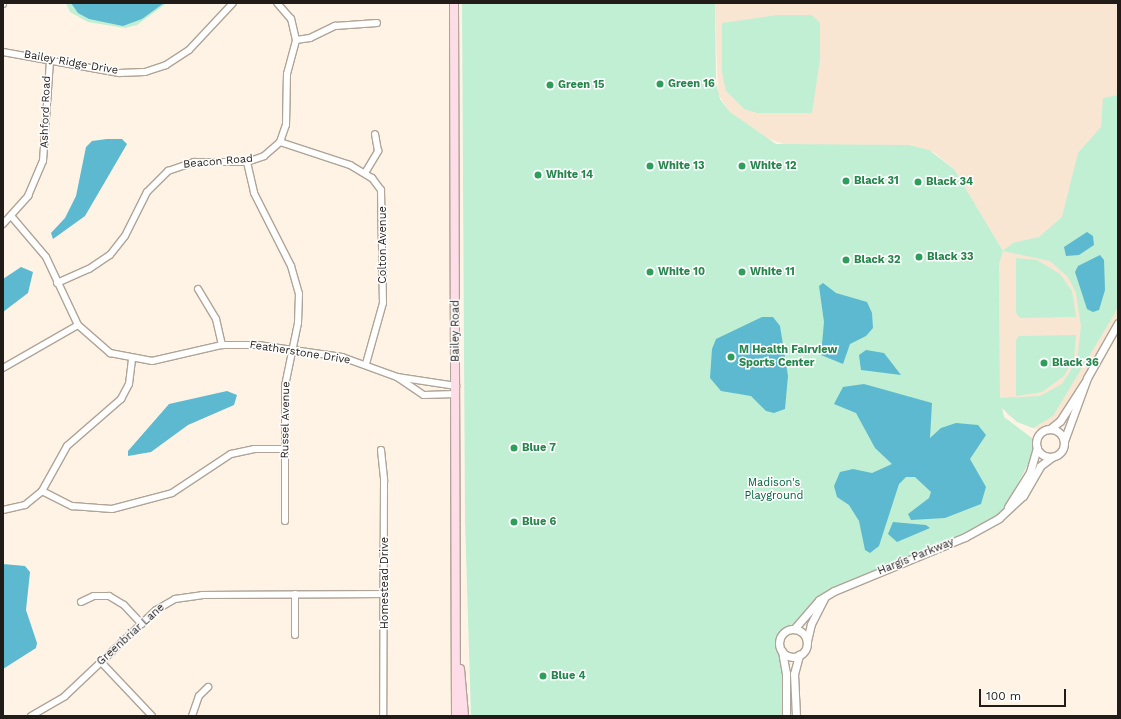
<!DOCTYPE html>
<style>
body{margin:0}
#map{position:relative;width:1121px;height:719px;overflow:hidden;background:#fff3e5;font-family:"Work Sans",sans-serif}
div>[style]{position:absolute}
.built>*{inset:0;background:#f8e6d3}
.green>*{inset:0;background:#c0efd3}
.water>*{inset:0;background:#5cb9cf}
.roads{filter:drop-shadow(1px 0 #afa497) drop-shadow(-1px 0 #afa497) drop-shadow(0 1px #afa497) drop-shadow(0 -1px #afa497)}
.minor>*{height:6px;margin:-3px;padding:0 3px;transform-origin:3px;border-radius:3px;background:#fff}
.tertiary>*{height:7px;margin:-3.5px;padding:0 3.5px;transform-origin:3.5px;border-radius:3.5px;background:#fff}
.tertiary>.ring{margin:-3.5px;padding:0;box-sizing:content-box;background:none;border:7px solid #fff;border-radius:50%}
.secondary>*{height:8px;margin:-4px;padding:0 4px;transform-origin:4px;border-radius:4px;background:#fedde9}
.dots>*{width:11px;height:11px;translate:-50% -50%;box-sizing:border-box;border:2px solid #fff;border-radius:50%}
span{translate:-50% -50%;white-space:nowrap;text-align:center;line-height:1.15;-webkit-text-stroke:3px #fff;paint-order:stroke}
.street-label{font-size:11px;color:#211c18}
.leisure-label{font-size:11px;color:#27864d;font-weight:700}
.left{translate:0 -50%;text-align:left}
.park-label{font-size:11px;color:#03613c}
.frame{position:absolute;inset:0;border:4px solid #211c18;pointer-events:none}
.scale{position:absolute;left:979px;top:689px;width:87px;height:18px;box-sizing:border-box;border:2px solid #211c18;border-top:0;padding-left:5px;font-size:12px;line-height:14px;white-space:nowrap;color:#211c18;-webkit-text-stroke:3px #fff;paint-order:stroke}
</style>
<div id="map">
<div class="built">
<div style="clip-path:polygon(715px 3px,1118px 3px,1118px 323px,1060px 421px,1045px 431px,1029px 427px,1008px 415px,1000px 400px,999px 264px,1003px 251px,954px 169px,935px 153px,909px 145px,786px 145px,764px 137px,730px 112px,718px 94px)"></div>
</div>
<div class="green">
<div style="clip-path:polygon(66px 3px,167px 3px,137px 25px,125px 28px,88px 22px,70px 12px)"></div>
<div style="clip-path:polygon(evenodd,462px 3px,715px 3px,716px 83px,720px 99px,730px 112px,776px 144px,909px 145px,929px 150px,954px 169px,1003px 251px,1013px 243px,1039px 237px,1062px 217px,1078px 153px,1101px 127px,1103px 98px,1118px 95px,1118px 306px,1115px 313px,1053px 416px,1033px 428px,1017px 422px,1002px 408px,1004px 417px,1032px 438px,1037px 448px,999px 518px,840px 588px,794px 629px,784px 633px,779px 643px,784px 657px,786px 716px,471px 716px,465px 520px,462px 3px,1003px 251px,1050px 261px,1068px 277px,1076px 293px,1081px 326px,1077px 361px,1062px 384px,1040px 396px,1000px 398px,999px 264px,1003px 251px)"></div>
<div style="clip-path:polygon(777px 15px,812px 15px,820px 23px,820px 59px,812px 113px,757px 113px,744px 109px,726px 91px,722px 72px,722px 23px)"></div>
<div style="clip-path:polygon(1016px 258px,1037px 260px,1060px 274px,1072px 291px,1076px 317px,1020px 318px,1016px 313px)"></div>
<div style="clip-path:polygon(1076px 335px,1074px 358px,1064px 376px,1042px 392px,1016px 396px,1016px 340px,1019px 336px)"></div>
</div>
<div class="water">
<div style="clip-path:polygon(71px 3px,164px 3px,142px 19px,123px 26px,89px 19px,78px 13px)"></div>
<div style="clip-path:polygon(107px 139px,122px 139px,127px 144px,85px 216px,53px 239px,51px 233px,65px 218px,76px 196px,86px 147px,92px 141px)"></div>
<div style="clip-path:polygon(1087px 232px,1093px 236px,1094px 245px,1079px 255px,1066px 256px,1064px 247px)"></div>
<div style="clip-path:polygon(1100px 255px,1104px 260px,1105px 290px,1099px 310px,1093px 312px,1087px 309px,1075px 272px,1078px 266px)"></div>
<div style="clip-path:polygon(21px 267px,33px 272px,28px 293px,3px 312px,3px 279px)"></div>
<div style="clip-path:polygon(823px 283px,836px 293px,867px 302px,872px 313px,873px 328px,866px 336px,850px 344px,843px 364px,821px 355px,824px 322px,819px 286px)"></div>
<div style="clip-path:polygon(762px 317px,773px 317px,780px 326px,788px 376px,785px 409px,774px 413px,766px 411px,751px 396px,721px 391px,710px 378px,712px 349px,716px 339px)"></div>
<div style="clip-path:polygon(866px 350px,884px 353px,901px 375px,861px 370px,859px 355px)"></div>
<div style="clip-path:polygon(864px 384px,932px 403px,930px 438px,941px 428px,956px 423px,978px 425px,986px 435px,970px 459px,986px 487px,981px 504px,945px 518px,911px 520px,908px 514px,929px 498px,931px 492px,915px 477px,906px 477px,899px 484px,879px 546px,870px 553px,865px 550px,859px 521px,849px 505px,837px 497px,834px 486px,840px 472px,853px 469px,872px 473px,892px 464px,875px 448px,856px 413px,834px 404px,843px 387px)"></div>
<div style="clip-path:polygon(227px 391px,237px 395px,234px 405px,188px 425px,151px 452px,128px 456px,128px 451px,169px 404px)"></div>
<div style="clip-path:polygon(893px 522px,926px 525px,930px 528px,897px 542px,888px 534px)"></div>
<div style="clip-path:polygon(3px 564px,25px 566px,30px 572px,26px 610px,37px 643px,36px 648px,3px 669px)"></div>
</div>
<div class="roads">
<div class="minor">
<div style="left:3px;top:4px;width:1px;rotate:-90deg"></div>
<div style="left:296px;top:40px;width:14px;rotate:-8deg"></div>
<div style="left:310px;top:38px;width:28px;rotate:-26deg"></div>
<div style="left:335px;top:26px;width:42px;rotate:-4.1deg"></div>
<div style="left:3px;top:52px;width:118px;rotate:10.3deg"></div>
<div style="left:119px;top:73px;width:26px;rotate:-2deg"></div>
<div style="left:145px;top:72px;width:22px;rotate:-18deg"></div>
<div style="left:166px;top:65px;width:27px;rotate:-33deg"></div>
<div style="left:189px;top:50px;width:64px;rotate:-46.9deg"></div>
<div style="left:280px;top:142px;width:74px;rotate:18.2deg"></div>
<div style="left:350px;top:165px;width:26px;rotate:31deg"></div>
<div style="left:372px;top:178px;width:15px;rotate:53deg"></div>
<div style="left:381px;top:190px;width:113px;rotate:89deg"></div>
<div style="left:383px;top:303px;width:63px;rotate:105.6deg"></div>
<div style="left:247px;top:162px;width:32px;rotate:77deg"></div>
<div style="left:254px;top:193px;width:82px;rotate:63.1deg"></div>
<div style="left:291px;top:266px;width:29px;rotate:74deg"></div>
<div style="left:299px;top:294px;width:29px;rotate:92deg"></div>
<div style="left:298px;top:323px;width:64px;rotate:101.7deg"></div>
<div style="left:285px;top:386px;width:135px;rotate:90deg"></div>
<div style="left:365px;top:173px;width:26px;rotate:-59deg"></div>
<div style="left:378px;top:151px;width:17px;rotate:-100deg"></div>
<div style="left:12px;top:217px;width:52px;rotate:49.6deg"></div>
<div style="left:46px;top:257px;width:75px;rotate:64.8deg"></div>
<div style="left:78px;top:325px;width:43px;rotate:41.2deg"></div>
<div style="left:110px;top:353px;width:43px;rotate:10.8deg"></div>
<div style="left:152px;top:361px;width:72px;rotate:-12.9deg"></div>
<div style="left:222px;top:345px;width:36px"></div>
<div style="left:258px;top:345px;width:85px;rotate:8.1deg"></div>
<div style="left:342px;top:357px;width:59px;rotate:20deg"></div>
<div style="left:397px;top:377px;width:60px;rotate:8.7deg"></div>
<div style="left:3px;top:224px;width:38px;rotate:-48deg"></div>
<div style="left:28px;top:196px;width:38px;rotate:-67deg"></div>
<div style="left:43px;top:161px;width:101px;rotate:-86deg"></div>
<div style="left:57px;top:283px;width:35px;rotate:-24deg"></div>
<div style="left:89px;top:269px;width:25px;rotate:-34deg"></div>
<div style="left:110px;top:255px;width:24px;rotate:-52deg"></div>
<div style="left:125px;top:236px;width:49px;rotate:-63.4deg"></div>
<div style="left:147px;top:192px;width:30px;rotate:-45deg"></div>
<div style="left:168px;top:171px;width:28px;rotate:-19deg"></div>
<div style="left:194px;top:162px;width:53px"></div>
<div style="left:247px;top:162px;width:18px;rotate:-19deg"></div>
<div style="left:264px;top:156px;width:21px;rotate:-41deg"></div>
<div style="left:280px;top:142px;width:18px;rotate:-71deg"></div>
<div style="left:286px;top:125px;width:51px;rotate:-88.9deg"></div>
<div style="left:287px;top:74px;width:35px;rotate:-75deg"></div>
<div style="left:296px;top:40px;width:22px;rotate:-103deg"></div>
<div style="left:291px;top:19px;width:21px;rotate:-131deg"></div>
<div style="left:198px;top:289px;width:35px;rotate:59deg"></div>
<div style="left:216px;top:319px;width:27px;rotate:77deg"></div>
<div style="left:3px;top:368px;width:86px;rotate:-29.8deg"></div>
<div style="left:397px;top:377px;width:32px;rotate:34deg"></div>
<div style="left:424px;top:395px;width:32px;rotate:-2deg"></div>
<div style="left:381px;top:450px;width:31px;rotate:84deg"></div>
<div style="left:384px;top:481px;width:235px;rotate:90.2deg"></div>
<div style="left:42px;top:491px;width:34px;rotate:27deg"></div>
<div style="left:72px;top:506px;width:40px;rotate:4.3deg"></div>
<div style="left:112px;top:509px;width:62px;rotate:-14.9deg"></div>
<div style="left:172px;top:493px;width:71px;rotate:-33.5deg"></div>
<div style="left:231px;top:454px;width:24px;rotate:-12deg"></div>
<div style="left:254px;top:449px;width:31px"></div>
<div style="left:3px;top:510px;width:23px;rotate:-13deg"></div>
<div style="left:25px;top:505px;width:22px;rotate:-39deg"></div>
<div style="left:42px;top:491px;width:51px;rotate:-60.9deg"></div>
<div style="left:67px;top:446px;width:72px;rotate:-41deg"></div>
<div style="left:121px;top:399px;width:17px;rotate:-62deg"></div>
<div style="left:129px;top:384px;width:25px;rotate:-83deg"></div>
<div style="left:81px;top:602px;width:14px;rotate:-25deg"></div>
<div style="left:94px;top:596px;width:15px"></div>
<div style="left:109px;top:596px;width:17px;rotate:31deg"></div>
<div style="left:124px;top:605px;width:26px;rotate:47deg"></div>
<div style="left:295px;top:635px;width:41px;rotate:-90deg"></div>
<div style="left:101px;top:662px;width:74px;rotate:46.6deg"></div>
<div style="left:31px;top:716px;width:39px;rotate:-30deg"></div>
<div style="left:65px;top:696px;width:125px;rotate:-43.4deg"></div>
<div style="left:156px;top:610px;width:22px;rotate:-30deg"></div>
<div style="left:175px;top:599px;width:27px;rotate:-8deg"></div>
<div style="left:202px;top:595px;width:183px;rotate:-0.3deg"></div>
<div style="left:192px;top:716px;width:21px;rotate:-71deg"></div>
<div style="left:199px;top:696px;width:13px;rotate:-45deg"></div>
</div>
<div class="tertiary">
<div style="left:1050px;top:429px;width:13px;rotate:-39deg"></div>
<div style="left:1060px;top:421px;width:46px;rotate:-57.3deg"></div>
<div class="ring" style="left:1036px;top:429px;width:21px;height:21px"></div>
<div style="left:1064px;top:441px;width:67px;rotate:-69.9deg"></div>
<div style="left:1087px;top:378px;width:63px;rotate:-60.6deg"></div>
<div style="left:1008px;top:507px;width:41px;rotate:-57.8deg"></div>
<div style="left:1030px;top:472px;width:25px;rotate:-74deg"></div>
<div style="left:794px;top:629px;width:38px;rotate:-49deg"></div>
<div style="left:819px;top:600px;width:17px;rotate:-31deg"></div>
<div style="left:834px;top:591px;width:142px;rotate:-22.4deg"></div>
<div style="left:965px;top:537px;width:39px;rotate:-29deg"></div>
<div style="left:999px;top:518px;width:33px;rotate:-43deg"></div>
<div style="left:1023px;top:496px;width:34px;rotate:-60deg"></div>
<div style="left:1040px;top:466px;width:15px;rotate:-37deg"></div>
<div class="ring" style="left:779px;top:629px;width:21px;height:21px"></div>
<div style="left:807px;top:641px;width:17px;rotate:-77deg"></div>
<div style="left:811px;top:624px;width:30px;rotate:-63deg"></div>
<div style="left:782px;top:651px;width:22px;rotate:80deg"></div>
<div style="left:786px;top:673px;width:43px;rotate:90deg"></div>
<div style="left:796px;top:716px;width:42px;rotate:-92.7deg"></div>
<div style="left:794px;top:674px;width:20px;rotate:-75deg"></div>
</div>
<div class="secondary">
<div style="left:454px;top:3px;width:713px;rotate:89.84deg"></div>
<div style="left:460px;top:669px;width:47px;rotate:85.1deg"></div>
</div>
</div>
<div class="dots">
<div style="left:660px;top:84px;background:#2e9e5b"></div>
<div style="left:550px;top:85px;background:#2e9e5b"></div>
<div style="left:650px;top:166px;background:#2e9e5b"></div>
<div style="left:742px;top:166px;background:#2e9e5b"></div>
<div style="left:538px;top:175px;background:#2e9e5b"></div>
<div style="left:846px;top:181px;background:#2e9e5b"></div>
<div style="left:918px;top:182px;background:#2e9e5b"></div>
<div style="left:919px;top:257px;background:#2e9e5b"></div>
<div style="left:846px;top:260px;background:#2e9e5b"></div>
<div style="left:650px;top:272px;background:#2e9e5b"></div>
<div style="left:742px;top:272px;background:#2e9e5b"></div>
<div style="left:731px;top:357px;background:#2e9e5b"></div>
<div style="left:1044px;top:363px;background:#2e9e5b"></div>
<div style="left:514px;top:448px;background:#2e9e5b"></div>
<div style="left:514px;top:522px;background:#2e9e5b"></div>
<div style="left:543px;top:676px;background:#2e9e5b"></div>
</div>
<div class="street-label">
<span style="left:71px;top:63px;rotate:10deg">Bailey Ridge Drive</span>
<span style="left:46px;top:112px;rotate:-88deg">Ashford Road</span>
<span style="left:218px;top:162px;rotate:-5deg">Beacon Road</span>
<span style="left:383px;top:245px;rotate:-90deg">Colton Avenue</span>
<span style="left:456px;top:331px;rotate:-90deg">Bailey Road</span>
<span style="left:300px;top:353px;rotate:9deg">Featherstone Drive</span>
<span style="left:286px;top:420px;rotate:-89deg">Russel Avenue</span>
<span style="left:916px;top:557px;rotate:-22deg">Hargis Parkway</span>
<span style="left:385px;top:583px;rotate:-90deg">Homestead Drive</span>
<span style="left:131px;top:635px;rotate:-42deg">Greenbriar Lane</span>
</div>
<div class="leisure-label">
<span class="left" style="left:668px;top:84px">Green 16</span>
<span class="left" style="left:558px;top:85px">Green 15</span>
<span class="left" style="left:658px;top:166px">White 13</span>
<span class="left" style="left:750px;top:166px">White 12</span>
<span class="left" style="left:546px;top:175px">White 14</span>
<span class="left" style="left:854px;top:181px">Black 31</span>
<span class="left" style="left:926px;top:182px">Black 34</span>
<span class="left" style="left:927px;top:257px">Black 33</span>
<span class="left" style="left:854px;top:260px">Black 32</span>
<span class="left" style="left:658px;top:272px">White 10</span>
<span class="left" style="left:750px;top:272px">White 11</span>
<span class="left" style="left:739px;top:357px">M Health Fairview<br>Sports Center</span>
<span class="left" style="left:1052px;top:363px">Black 36</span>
<span class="left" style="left:522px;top:448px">Blue 7</span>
<span class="left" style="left:522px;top:522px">Blue 6</span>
<span class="left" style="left:551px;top:676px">Blue 4</span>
</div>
<div class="park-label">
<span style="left:774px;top:490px">Madison's<br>Playground</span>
</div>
<div class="frame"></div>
<div class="scale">100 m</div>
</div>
